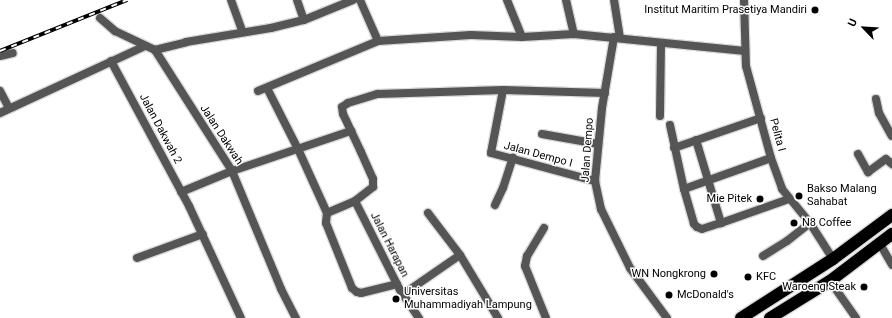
<!DOCTYPE html>
<style>
body{margin:0}
#map{position:relative;width:892px;height:318px;overflow:hidden;background:#fff;font-family:Roboto,sans-serif}
div>[style]{position:absolute}
.roads{filter:drop-shadow(1px 0 #dbdbdb) drop-shadow(-1px 0 #dbdbdb) drop-shadow(0 1px #dbdbdb) drop-shadow(0 -1px #dbdbdb)}
.minor>*{height:8px;margin:-4px;padding:0 4px;transform-origin:4px;border-radius:4px;background:#555}
.highway>*{height:12px;margin:-6px;padding:0 6px;transform-origin:6px;border-radius:6px;background:#000}
.rail>*{height:3.5px;margin-top:-1.75px;transform-origin:0;background:repeating-linear-gradient(90deg,#fff 0 6px,#000 0 12px);box-sizing:border-box;border-block:1px solid #000}
.dots>*{width:11px;height:11px;translate:-50% -50%;box-sizing:border-box;border:2px solid #fff;border-radius:50%}
span{translate:-50% -50%;white-space:nowrap;text-align:center;line-height:1.15;-webkit-text-stroke:3px #fff;paint-order:stroke}
.poi-label{font-size:11px;color:#000}
.right{translate:-100% -50%;text-align:right}
.left{translate:0 -50%;text-align:left}
.street-label{font-size:11px;color:#000}
.north{position:absolute;left:844px;top:8px;width:40px;height:40px;-webkit-text-stroke:3px #fff;paint-order:stroke;rotate:295deg;font-size:11px;font-weight:700;line-height:16px;text-align:center;color:#000}
.north::after{content:'';display:block;margin:auto;width:14px;height:18px;background:#000;clip-path:polygon(50% 0,100% 100%,50% 72%,0 100%)}
</style>
<div id="map">
<div class="roads">
<div class="minor">
<div style="left:231px;top:0;width:33px;rotate:70deg"></div>
<div style="left:297px;top:0;width:21px;rotate:71deg"></div>
<div style="left:360px;top:0;width:45px;rotate:66.3deg"></div>
<div style="left:507px;top:0;width:40px;rotate:68deg"></div>
<div style="left:566px;top:0;width:35px;rotate:77deg"></div>
<div style="left:614px;top:0;width:37px;rotate:81deg"></div>
<div style="left:744px;top:0;width:66px;rotate:88.3deg"></div>
<div style="left:746px;top:66px;width:95px;rotate:74.8deg"></div>
<div style="left:771px;top:158px;width:33px;rotate:70deg"></div>
<div style="left:782px;top:189px;width:44px;rotate:50.5deg"></div>
<div style="left:810px;top:223px;width:43px;rotate:57.4deg"></div>
<div style="left:100px;top:18px;width:20px;rotate:41deg"></div>
<div style="left:115px;top:31px;width:44px;rotate:25.4deg"></div>
<div style="left:155px;top:50px;width:143px;rotate:57.5deg"></div>
<div style="left:232px;top:171px;width:128px;rotate:67.4deg"></div>
<div style="left:281px;top:289px;width:33px;rotate:63deg"></div>
<div style="left:614px;top:37px;width:72px;rotate:99.6deg"></div>
<div style="left:602px;top:108px;width:73px;rotate:95.5deg"></div>
<div style="left:595px;top:181px;width:29px;rotate:78deg"></div>
<div style="left:601px;top:209px;width:66px;rotate:63.8deg"></div>
<div style="left:630px;top:268px;width:62px;rotate:53.5deg"></div>
<div style="left:155px;top:50px;width:32px;rotate:-14deg"></div>
<div style="left:186px;top:42px;width:86px;rotate:-9.4deg"></div>
<div style="left:271px;top:28px;width:34px;rotate:-14deg"></div>
<div style="left:304px;top:20px;width:53px;rotate:-22.2deg"></div>
<div style="left:0;top:56px;width:13px;rotate:-13deg"></div>
<div style="left:111px;top:61px;width:165px;rotate:61.7deg"></div>
<div style="left:189px;top:206px;width:123px;rotate:65.1deg"></div>
<div style="left:267px;top:88px;width:68px;rotate:63.1deg"></div>
<div style="left:298px;top:149px;width:70px;rotate:65.6deg"></div>
<div style="left:327px;top:213px;width:10px;rotate:96deg"></div>
<div style="left:326px;top:223px;width:70px;rotate:68.2deg"></div>
<div style="left:352px;top:288px;width:6px;rotate:39deg"></div>
<div style="left:357px;top:292px;width:4px;rotate:14deg"></div>
<div style="left:361px;top:293px;width:37px;rotate:-14deg"></div>
<div style="left:503px;top:90px;width:64px;rotate:100.8deg"></div>
<div style="left:491px;top:153px;width:108px;rotate:15.1deg"></div>
<div style="left:0;top:91px;width:19px;rotate:62deg"></div>
<div style="left:258px;top:91px;width:130px;rotate:-22.6deg"></div>
<div style="left:378px;top:41px;width:93px;rotate:-3.7deg"></div>
<div style="left:471px;top:35px;width:51px;rotate:2.2deg"></div>
<div style="left:522px;top:37px;width:52px;rotate:-3.3deg"></div>
<div style="left:574px;top:34px;width:172px;rotate:5.7deg"></div>
<div style="left:876px;top:99px;width:14px;rotate:78deg"></div>
<div style="left:879px;top:113px;width:26px;rotate:61deg"></div>
<div style="left:0;top:113px;width:160px;rotate:-24.8deg"></div>
<div style="left:660px;top:116px;width:73px;rotate:-89.2deg"></div>
<div style="left:670px;top:125px;width:66px;rotate:77.7deg"></div>
<div style="left:684px;top:189px;width:36px;rotate:74deg"></div>
<div style="left:694px;top:224px;width:4px;rotate:45deg"></div>
<div style="left:697px;top:227px;width:5px;rotate:22deg"></div>
<div style="left:702px;top:229px;width:20px;rotate:-18deg"></div>
<div style="left:721px;top:223px;width:72px;rotate:-19.4deg"></div>
<div style="left:542px;top:134px;width:57px;rotate:10.1deg"></div>
<div style="left:696px;top:140px;width:87px;rotate:73.2deg"></div>
<div style="left:674px;top:148px;width:92px;rotate:-19deg"></div>
<div style="left:858px;top:154px;width:21px;rotate:61deg"></div>
<div style="left:868px;top:172px;width:22px;rotate:-36deg"></div>
<div style="left:886px;top:159px;width:8px;rotate:40deg"></div>
<div style="left:684px;top:189px;width:92px;rotate:-19.6deg"></div>
<div style="left:181px;top:192px;width:55px;rotate:-22.4deg"></div>
<div style="left:232px;top:171px;width:126px;rotate:-18.6deg"></div>
<div style="left:355px;top:201px;width:100px;rotate:63.2deg"></div>
<div style="left:400px;top:290px;width:34px;rotate:56deg"></div>
<div style="left:495px;top:205px;width:19px;rotate:-65deg"></div>
<div style="left:503px;top:188px;width:32px;rotate:-72deg"></div>
<div style="left:327px;top:213px;width:30px;rotate:-23deg"></div>
<div style="left:355px;top:201px;width:23px;rotate:-38deg"></div>
<div style="left:373px;top:187px;width:8px;rotate:-90deg"></div>
<div style="left:373px;top:179px;width:30px;rotate:-114deg"></div>
<div style="left:361px;top:152px;width:42px;rotate:-115.3deg"></div>
<div style="left:343px;top:114px;width:7px;rotate:-98deg"></div>
<div style="left:342px;top:107px;width:7px;rotate:-34deg"></div>
<div style="left:348px;top:103px;width:31px;rotate:-17deg"></div>
<div style="left:378px;top:94px;width:125px;rotate:-1.8deg"></div>
<div style="left:503px;top:90px;width:102px;rotate:1.7deg"></div>
<div style="left:428px;top:213px;width:53px;rotate:52.7deg"></div>
<div style="left:460px;top:255px;width:74px;rotate:58.9deg"></div>
<div style="left:544px;top:228px;width:33px;rotate:121deg"></div>
<div style="left:527px;top:256px;width:10px;rotate:101deg"></div>
<div style="left:525px;top:266px;width:56px;rotate:68deg"></div>
<div style="left:880px;top:244px;width:24px;rotate:60deg"></div>
<div style="left:763px;top:256px;width:28px;rotate:-32deg"></div>
<div style="left:787px;top:241px;width:29px;rotate:-38deg"></div>
<div style="left:137px;top:258px;width:70px;rotate:-20deg"></div>
<div style="left:830px;top:281px;width:45px;rotate:54.9deg"></div>
<div style="left:402px;top:295px;width:70px;rotate:-34.6deg"></div>
</div>
<div class="highway">
<div style="left:741px;top:318px;width:109px;rotate:-32.7deg"></div>
<div style="left:833px;top:259px;width:74px;rotate:-36.7deg"></div>
<div style="left:770px;top:318px;width:70px;rotate:-31.7deg"></div>
<div style="left:830px;top:281px;width:78px;rotate:-37.2deg"></div>
</div>
</div>
<div class="rail">
<div style="left:0;top:51px;width:137px;rotate:-21.9deg"></div>
</div>
<div class="dots">
<div style="left:815px;top:10px;background:#000"></div>
<div style="left:799px;top:196px;background:#000"></div>
<div style="left:760px;top:199px;background:#000"></div>
<div style="left:794px;top:223px;background:#000"></div>
<div style="left:714px;top:274px;background:#000"></div>
<div style="left:748px;top:277px;background:#000"></div>
<div style="left:864px;top:287px;background:#000"></div>
<div style="left:669px;top:295px;background:#000"></div>
<div style="left:396px;top:299px;background:#000"></div>
</div>
<div class="poi-label">
<span class="right" style="left:807px;top:10px">Institut Maritim Prasetiya Mandiri</span>
<span class="left" style="left:807px;top:196px">Bakso Malang<br>Sahabat</span>
<span class="right" style="left:752px;top:199px">Mie Pitek</span>
<span class="left" style="left:802px;top:223px">N8 Coffee</span>
<span class="right" style="left:706px;top:274px">WN Nongkrong</span>
<span class="left" style="left:756px;top:277px">KFC</span>
<span class="right" style="left:856px;top:287px">Waroeng Steak</span>
<span class="left" style="left:404px;top:299px">Universitas<br>Muhammadiyah Lampung</span>
<span class="left" style="left:677px;top:295px">McDonald's</span>
</div>
<div class="street-label">
<span style="left:160px;top:129px;rotate:62deg">Jalan Dakwah 2</span>
<span style="left:221px;top:135px;rotate:57deg">Jalan Dakwah</span>
<span style="left:777px;top:135px;rotate:75deg">Pelita I</span>
<span style="left:588px;top:150px;rotate:-86deg">Jalan Dempo</span>
<span style="left:538px;top:155px;rotate:15deg">Jalan Dempo I</span>
<span style="left:389px;top:245px;rotate:63deg">Jalan Harapan</span>
</div>
<div class="north">U</div>
</div>
